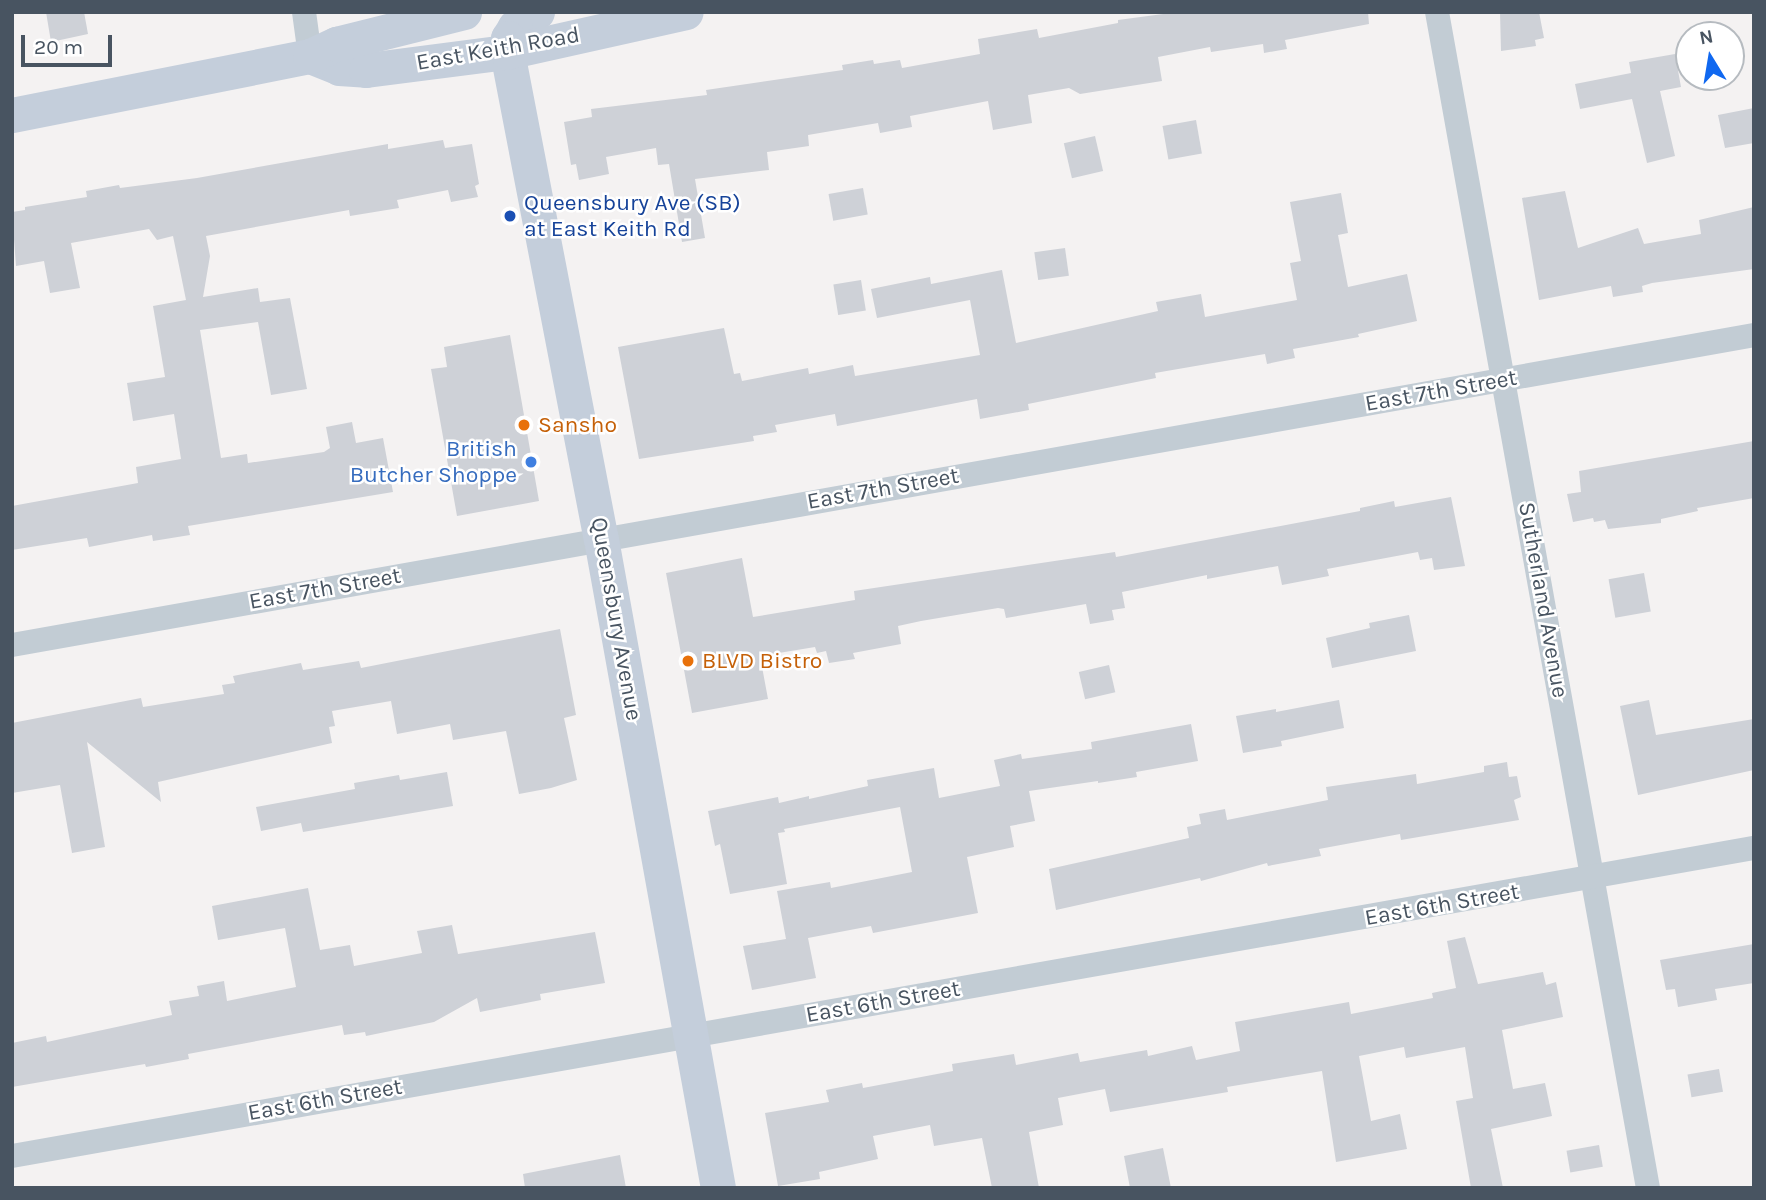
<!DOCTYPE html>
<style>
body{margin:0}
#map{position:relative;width:1766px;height:1200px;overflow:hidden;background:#f4f2f2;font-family:Karla,sans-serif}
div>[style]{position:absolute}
.building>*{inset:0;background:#ced1d7;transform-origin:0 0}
.street>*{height:24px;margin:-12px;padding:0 12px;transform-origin:12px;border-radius:12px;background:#c2ccd4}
.secondary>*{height:35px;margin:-17.5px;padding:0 17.5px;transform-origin:17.5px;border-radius:17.5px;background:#c4cedb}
.dots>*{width:19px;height:19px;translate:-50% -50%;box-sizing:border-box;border:4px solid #fff;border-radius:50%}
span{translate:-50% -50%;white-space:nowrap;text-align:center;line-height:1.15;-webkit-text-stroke:5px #fff;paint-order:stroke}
.street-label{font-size:23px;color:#485461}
.transit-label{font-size:23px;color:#164399}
.left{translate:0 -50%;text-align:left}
.food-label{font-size:23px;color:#c56008}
.shop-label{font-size:23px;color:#366cbe}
.right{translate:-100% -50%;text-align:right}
.frame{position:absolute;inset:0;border:14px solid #485461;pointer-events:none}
.north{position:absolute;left:1675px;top:21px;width:70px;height:70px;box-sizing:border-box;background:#fff;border:2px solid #b6bbc0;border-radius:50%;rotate:349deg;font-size:19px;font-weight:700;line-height:28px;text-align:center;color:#485461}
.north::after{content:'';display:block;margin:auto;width:24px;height:32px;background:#1068f0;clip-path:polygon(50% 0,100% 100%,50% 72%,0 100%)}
.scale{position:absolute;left:21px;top:35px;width:91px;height:32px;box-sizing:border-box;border:4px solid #485461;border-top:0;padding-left:9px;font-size:21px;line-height:24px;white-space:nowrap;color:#485461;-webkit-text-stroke:5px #fff;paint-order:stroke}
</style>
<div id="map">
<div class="building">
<div style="clip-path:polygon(46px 12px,84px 12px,88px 34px,51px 42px)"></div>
<div style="clip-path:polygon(1178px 12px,1368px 12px,1369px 24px,1285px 40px,1287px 49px,1264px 53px,1263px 44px,1211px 52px,1210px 47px,1158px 57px,1162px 81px,1080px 94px,1069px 88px,1028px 95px,1032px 123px,993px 130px,988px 101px,910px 116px,912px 127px,880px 133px,878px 123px,808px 135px,809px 146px,767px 152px,769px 170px,695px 179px,705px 238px,682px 242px,669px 164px,658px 165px,656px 148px,606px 157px,609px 174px,579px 180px,576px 164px,571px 165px,564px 122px,592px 117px,591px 109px,707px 95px,706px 90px,843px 70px,842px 65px,873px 60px,874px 64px,900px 60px,902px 68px,980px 54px,978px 39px,1037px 29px,1039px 38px,1118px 23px,1118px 20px)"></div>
<div style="clip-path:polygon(1500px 12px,1539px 12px,1544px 38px,1535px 40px,1536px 46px,1501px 51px)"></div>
<div style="clip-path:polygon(1675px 54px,1681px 87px,1660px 91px,1675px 156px,1647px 163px,1632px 99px,1580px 109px,1575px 84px,1631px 73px,1629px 62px)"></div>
<div style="clip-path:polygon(1754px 108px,1754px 143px,1725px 148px,1718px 115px)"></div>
<div style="left:1196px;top:120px;width:34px;height:34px;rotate:80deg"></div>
<div style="left:1095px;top:136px;width:36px;height:32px;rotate:77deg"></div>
<div style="clip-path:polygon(443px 140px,445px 148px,472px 144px,479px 184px,475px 186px,478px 197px,451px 202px,448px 190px,397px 200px,399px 208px,350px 216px,349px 210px,206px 236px,210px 256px,203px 297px,258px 288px,260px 302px,290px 298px,307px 389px,271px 395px,258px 322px,200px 330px,221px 458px,247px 454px,248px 463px,324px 452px,330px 448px,326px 427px,352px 422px,356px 443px,383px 438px,393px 492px,188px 526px,190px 535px,153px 541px,152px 535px,89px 547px,87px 538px,12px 550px,12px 506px,138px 483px,136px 467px,181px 459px,174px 414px,133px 421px,127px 383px,165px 377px,153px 306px,186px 300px,173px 236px,157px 240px,149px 229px,71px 243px,80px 288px,50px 293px,44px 261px,16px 266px,12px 212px,25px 210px,25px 207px,87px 197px,86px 191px,119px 185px,120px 188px,197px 178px,388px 144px,388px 149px)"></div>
<div style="left:863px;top:188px;width:27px;height:35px;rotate:80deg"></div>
<div style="clip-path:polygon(1565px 191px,1578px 248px,1638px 228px,1644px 244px,1701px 234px,1699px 220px,1754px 207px,1754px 269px,1652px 283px,1642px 286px,1643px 292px,1613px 297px,1611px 286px,1539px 300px,1522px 198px)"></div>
<div style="clip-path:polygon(1341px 193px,1348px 233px,1338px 235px,1348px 287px,1407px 274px,1417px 321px,1358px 334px,1359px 337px,1293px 349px,1295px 358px,1267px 364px,1265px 354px,1155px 373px,1156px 378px,1028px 404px,1029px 410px,980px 419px,977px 399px,837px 426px,835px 414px,775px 425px,777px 432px,753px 436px,754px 441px,639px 459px,618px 347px,724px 328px,734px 374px,740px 373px,742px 381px,808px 368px,809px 374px,853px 365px,855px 376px,980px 355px,970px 300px,877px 318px,871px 289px,930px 277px,931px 284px,1002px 270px,1016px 343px,1158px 311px,1156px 302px,1201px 294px,1205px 317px,1297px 300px,1290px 263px,1301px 261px,1290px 202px)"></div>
<div style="left:1065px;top:248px;width:28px;height:31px;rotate:82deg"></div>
<div style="left:861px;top:280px;width:31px;height:28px;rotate:81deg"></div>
<div style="clip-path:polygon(510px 335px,539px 501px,457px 516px,431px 369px,447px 367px,444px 347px)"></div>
<div style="clip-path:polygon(1754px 441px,1754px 498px,1697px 508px,1698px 511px,1661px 519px,1661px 523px,1608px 529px,1605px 520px,1594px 522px,1593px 518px,1573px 522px,1567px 494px,1581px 492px,1579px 471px)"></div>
<div style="clip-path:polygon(1451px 497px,1465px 566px,1434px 570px,1432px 558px,1420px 560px,1418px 552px,1327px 569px,1329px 576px,1282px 585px,1278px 566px,1207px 579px,1207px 575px,1122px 592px,1125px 608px,1112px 610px,1114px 620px,1090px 624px,1086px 604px,1006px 618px,1004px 609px,998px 608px,921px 621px,898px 626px,901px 644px,853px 653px,855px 659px,829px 663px,826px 651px,817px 653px,815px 647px,760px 656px,768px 699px,692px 713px,666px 573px,742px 558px,753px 617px,855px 600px,854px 591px,1115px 552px,1116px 557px,1360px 511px,1360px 508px,1394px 501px,1395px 507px)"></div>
<div style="left:1644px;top:573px;width:39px;height:36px;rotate:80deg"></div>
<div style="clip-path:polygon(1409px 615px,1416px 651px,1332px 668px,1326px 638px,1370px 628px,1369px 623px)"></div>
<div style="clip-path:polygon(560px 629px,576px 715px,564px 718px,577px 780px,551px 788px,519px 794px,506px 731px,453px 740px,450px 724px,397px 734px,391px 701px,332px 711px,335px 726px,329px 727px,332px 743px,158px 782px,161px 802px,87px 742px,105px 847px,72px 853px,60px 785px,12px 793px,12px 723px,141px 698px,143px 707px,224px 694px,222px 685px,235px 683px,233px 676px,301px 663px,303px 670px,359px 661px,361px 668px)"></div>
<div style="left:1109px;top:665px;width:28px;height:31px;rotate:77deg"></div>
<div style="clip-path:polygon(1339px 700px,1344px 728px,1281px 741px,1282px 746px,1243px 753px,1236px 716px,1276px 709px,1276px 712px)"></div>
<div style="clip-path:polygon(1649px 700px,1656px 735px,1754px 719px,1754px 770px,1638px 795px,1620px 706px)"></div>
<div style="clip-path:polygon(1191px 724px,1198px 761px,1136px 772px,1137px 777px,1098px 783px,1098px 781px,1029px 791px,1035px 821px,1010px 826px,1014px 847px,967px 857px,978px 913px,873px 933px,871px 926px,808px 938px,816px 978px,752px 990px,743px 946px,786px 939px,777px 891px,830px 882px,831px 888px,912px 872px,900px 807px,784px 829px,785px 832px,778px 833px,787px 884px,730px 894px,720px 844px,715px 846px,708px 811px,778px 797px,779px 803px,809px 796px,809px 799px,868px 786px,867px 780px,934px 768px,939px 798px,1000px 786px,994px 760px,1021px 754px,1022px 759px,1092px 749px,1091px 742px)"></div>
<div style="clip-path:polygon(1507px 762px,1509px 777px,1517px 776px,1521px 797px,1514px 800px,1519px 820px,1401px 840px,1400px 834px,1319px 849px,1321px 856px,1268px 866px,1267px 863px,1201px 881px,1200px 878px,1056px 910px,1049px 869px,1189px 838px,1187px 827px,1201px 824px,1199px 814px,1225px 809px,1227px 820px,1328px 800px,1326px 787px,1416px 774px,1417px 784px,1484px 772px,1484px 766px)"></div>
<div style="clip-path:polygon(447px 772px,453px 806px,303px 832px,301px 823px,261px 831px,256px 807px,355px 789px,354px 783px,399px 775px,400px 780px)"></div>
<div style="clip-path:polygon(308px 888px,320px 950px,350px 945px,354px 966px,422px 953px,417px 931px,452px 925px,458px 954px,595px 932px,605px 983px,540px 994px,541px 1000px,480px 1012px,477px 998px,434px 1022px,366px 1036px,365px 1032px,344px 1035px,342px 1025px,188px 1054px,189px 1059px,146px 1067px,145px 1064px,12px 1087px,12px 1043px,46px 1036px,47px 1042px,172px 1015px,169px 1001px,199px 996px,197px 986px,224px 981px,227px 1001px,296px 987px,285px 928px,218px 940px,212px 906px)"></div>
<div style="clip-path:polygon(1465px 937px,1478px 984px,1543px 972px,1546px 985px,1556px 982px,1563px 1017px,1502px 1030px,1513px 1089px,1545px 1083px,1552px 1116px,1491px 1129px,1503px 1188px,1471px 1188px,1456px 1101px,1473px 1098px,1465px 1047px,1406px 1058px,1404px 1047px,1359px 1056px,1371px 1121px,1400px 1114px,1407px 1149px,1336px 1162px,1322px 1071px,1227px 1087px,1228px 1092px,1110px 1112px,1105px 1089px,1058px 1098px,1063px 1125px,1029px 1132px,1039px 1188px,992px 1188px,982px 1138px,934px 1146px,930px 1125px,873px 1136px,878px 1159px,819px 1172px,820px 1179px,778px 1186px,765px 1113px,829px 1102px,826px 1090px,862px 1083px,863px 1088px,953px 1071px,952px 1064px,1014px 1054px,1016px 1065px,1078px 1053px,1080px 1062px,1147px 1050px,1148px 1056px,1192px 1046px,1196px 1060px,1240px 1051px,1235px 1022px,1349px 1002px,1351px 1014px,1433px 998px,1432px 993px,1456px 988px,1447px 941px)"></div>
<div style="clip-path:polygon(1754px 944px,1754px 983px,1715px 989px,1717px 1000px,1678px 1007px,1675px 989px,1666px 990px,1660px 960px)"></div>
<div style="left:1719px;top:1069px;width:23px;height:32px;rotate:80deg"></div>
<div style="left:1599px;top:1145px;width:22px;height:33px;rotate:80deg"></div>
<div style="clip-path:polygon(1163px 1148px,1171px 1188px,1130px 1188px,1124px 1156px)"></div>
<div style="clip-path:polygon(620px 1155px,626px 1188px,525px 1188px,523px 1174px)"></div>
</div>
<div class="street">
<div style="left:304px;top:12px;width:44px;rotate:82.2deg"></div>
<div style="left:1437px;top:12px;width:1195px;rotate:79.83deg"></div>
<div style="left:12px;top:645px;width:1769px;rotate:-10.09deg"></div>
<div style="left:12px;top:1156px;width:1769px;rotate:-10.03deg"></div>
</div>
<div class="secondary">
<div style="left:537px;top:12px;width:27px;rotate:146deg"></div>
<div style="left:515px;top:27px;width:13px;rotate:122deg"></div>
<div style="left:508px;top:38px;width:14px;rotate:94deg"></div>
<div style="left:507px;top:52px;width:496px;rotate:79.1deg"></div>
<div style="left:601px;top:539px;width:659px;rotate:79.78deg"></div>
<div style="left:310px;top:56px;width:31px;rotate:22deg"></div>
<div style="left:339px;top:68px;width:27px;rotate:4deg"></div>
<div style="left:366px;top:70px;width:142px;rotate:-7.3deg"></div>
<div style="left:507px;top:52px;width:183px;rotate:-12.6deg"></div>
<div style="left:12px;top:115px;width:304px;rotate:-11.2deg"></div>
<div style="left:310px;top:56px;width:29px;rotate:-25deg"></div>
<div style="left:336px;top:44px;width:132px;rotate:-14deg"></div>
</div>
<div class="dots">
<div style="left:510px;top:216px;background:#1a4fb4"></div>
<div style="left:524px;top:425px;background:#e8710a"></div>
<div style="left:531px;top:462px;background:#3f7fe0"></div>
<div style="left:688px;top:661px;background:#e8710a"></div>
</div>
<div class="street-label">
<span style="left:498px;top:49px;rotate:-10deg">East Keith Road</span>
<span style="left:1441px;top:391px;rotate:-10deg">East 7th Street</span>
<span style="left:883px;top:489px;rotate:-10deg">East 7th Street</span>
<span style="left:325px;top:589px;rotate:-10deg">East 7th Street</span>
<span style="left:1543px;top:600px;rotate:80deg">Sutherland Avenue</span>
<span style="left:616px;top:619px;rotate:80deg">Queensbury Avenue</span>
<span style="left:1442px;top:905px;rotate:-10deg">East 6th Street</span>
<span style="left:883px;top:1002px;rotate:-10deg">East 6th Street</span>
<span style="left:325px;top:1100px;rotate:-10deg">East 6th Street</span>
</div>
<div class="transit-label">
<span class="left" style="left:524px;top:216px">Queensbury Ave (SB)<br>at East Keith Rd</span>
</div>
<div class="food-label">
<span class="left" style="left:538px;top:425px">Sansho</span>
<span class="left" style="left:702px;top:661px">BLVD Bistro</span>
</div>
<div class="shop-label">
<span class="right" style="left:517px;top:462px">British<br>Butcher Shoppe</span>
</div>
<div class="frame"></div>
<div class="north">N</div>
<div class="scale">20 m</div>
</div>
